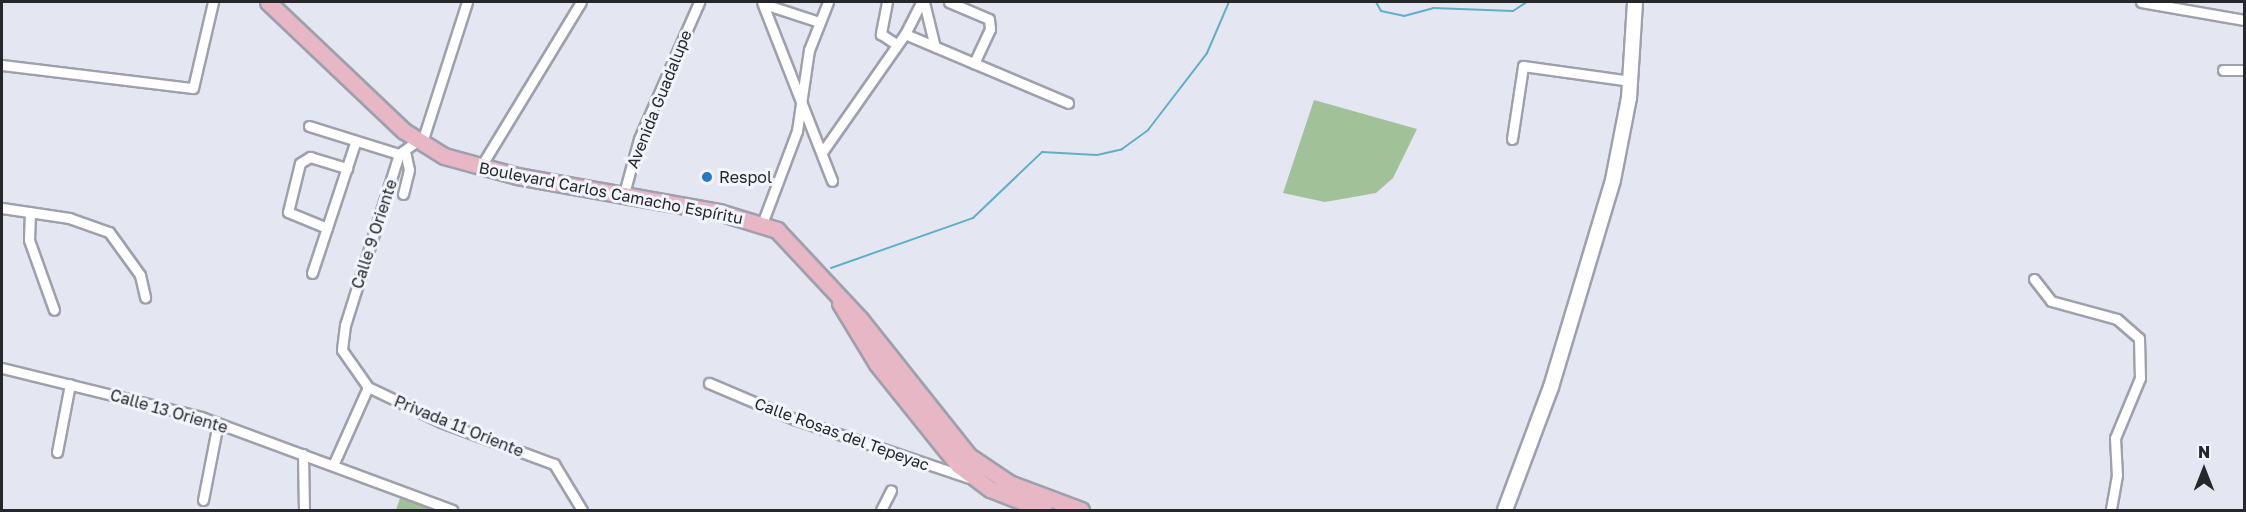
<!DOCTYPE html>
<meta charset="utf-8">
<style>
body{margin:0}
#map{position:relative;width:2246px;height:512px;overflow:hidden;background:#e4e7f2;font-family:"Golos Text",sans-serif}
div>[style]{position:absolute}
.green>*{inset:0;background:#a1c199}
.stream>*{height:2px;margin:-1px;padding:0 1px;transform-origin:1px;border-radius:1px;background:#60afc7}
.roads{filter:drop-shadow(2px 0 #9ea0ab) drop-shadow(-2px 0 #9ea0ab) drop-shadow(0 2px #9ea0ab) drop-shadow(0 -2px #9ea0ab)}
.minor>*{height:9px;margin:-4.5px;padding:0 4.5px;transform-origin:4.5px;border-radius:4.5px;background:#fff}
.secondary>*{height:14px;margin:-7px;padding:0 7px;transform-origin:7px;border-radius:7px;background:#fff}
.primary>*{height:15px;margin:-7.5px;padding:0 7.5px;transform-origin:7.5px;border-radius:7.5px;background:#e8b7c5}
.dots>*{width:16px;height:16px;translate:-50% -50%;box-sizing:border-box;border:3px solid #f2f4fe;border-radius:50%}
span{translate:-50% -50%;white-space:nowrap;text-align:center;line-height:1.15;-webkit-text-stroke:6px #f2f4fe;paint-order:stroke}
.street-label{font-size:16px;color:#26272b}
.poi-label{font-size:16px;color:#26272b}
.left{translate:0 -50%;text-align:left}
.frame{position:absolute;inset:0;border:3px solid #26272b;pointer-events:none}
.north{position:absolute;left:2174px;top:440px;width:60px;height:60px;-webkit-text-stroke:4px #f2f4fe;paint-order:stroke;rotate:0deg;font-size:16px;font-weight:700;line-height:24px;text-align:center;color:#26272b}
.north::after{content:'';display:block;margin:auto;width:21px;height:27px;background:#26272b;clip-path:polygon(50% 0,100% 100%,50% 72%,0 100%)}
</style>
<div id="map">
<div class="green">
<div style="clip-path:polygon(1314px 100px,1417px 129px,1393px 178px,1376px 193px,1325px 202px,1283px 193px)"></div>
<div style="clip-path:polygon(401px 495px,443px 510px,396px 510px)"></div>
</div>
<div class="stream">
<div style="left:1376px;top:2px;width:10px;rotate:61deg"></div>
<div style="left:1381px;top:11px;width:24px;rotate:12deg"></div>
<div style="left:1404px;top:16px;width:30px;rotate:-15deg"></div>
<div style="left:1433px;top:8px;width:80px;rotate:2.1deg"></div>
<div style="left:1513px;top:11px;width:17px;rotate:-33deg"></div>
<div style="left:831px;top:268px;width:151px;rotate:-19.4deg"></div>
<div style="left:973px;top:218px;width:95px;rotate:-43.7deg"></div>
<div style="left:1042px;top:152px;width:55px;rotate:3.1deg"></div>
<div style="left:1097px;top:155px;width:26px;rotate:-13deg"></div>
<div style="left:1122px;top:149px;width:32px;rotate:-36deg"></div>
<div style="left:1148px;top:130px;width:97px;rotate:-52.5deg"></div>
<div style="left:1207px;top:53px;width:56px;rotate:-66.7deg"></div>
</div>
<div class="roads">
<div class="minor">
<div style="left:467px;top:2px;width:141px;rotate:107.8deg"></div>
<div style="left:424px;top:136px;width:31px;rotate:144deg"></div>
<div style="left:399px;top:154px;width:179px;rotate:107.5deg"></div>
<div style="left:345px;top:325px;width:25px;rotate:97deg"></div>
<div style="left:342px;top:350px;width:45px;rotate:54.9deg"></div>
<div style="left:368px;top:387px;width:81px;rotate:25.6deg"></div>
<div style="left:441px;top:422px;width:121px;rotate:20.4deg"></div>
<div style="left:554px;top:464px;width:54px;rotate:58.7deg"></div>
<div style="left:762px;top:2px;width:192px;rotate:68.6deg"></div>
<div style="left:887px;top:2px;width:33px;rotate:101deg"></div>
<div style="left:881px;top:34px;width:18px;rotate:34deg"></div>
<div style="left:924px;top:2px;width:46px;rotate:76.3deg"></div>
<div style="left:949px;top:2px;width:43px;rotate:23deg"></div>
<div style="left:989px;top:19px;width:10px;rotate:84deg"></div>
<div style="left:990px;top:29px;width:38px;rotate:115deg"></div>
<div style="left:2141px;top:2px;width:105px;rotate:9.9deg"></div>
<div style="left:764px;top:4px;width:58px;rotate:18.1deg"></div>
<div style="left:905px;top:34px;width:177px;rotate:22.9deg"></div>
<div style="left:2px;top:65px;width:192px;rotate:6.9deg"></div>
<div style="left:193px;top:88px;width:88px;rotate:-76.9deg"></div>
<div style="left:2223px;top:70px;width:21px"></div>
<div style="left:309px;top:126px;width:94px;rotate:17.3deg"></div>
<div style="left:1512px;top:139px;width:74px;rotate:-81.4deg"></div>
<div style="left:1523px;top:66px;width:109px;rotate:7.9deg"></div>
<div style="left:823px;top:151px;width:143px;rotate:-55deg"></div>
<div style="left:905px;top:34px;width:36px;rotate:-63deg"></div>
<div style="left:480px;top:168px;width:194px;rotate:-58.7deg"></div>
<div style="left:403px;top:194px;width:25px;rotate:-76deg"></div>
<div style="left:409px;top:170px;width:19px;rotate:-102deg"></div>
<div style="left:623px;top:197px;width:60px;rotate:-74.6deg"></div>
<div style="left:639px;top:139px;width:150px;rotate:-66.3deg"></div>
<div style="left:2px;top:208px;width:68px;rotate:8.5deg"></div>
<div style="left:69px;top:218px;width:42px;rotate:19.3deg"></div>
<div style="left:109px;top:232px;width:53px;rotate:54.2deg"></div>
<div style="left:140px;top:275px;width:23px;rotate:77deg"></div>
<div style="left:30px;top:212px;width:28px;rotate:92deg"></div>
<div style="left:29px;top:240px;width:74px;rotate:70.3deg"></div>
<div style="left:762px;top:224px;width:99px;rotate:-69.4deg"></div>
<div style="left:797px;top:131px;width:82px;rotate:-81.6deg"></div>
<div style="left:809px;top:50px;width:52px;rotate:-68.4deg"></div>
<div style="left:327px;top:228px;width:42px;rotate:-157.7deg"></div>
<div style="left:288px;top:212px;width:50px;rotate:-76.2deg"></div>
<div style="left:300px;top:163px;width:12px;rotate:-31deg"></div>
<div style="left:310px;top:157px;width:39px;rotate:17deg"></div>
<div style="left:312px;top:273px;width:137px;rotate:-71.7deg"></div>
<div style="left:2034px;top:279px;width:28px;rotate:52deg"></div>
<div style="left:2051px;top:301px;width:68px;rotate:15.3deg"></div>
<div style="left:2117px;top:319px;width:29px;rotate:41deg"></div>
<div style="left:2139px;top:338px;width:40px;rotate:88.6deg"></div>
<div style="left:2140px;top:378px;width:65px;rotate:112.6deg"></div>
<div style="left:2115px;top:438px;width:37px;rotate:87deg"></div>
<div style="left:2117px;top:475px;width:36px;rotate:100deg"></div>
<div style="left:2px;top:368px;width:205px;rotate:13.8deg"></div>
<div style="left:201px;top:417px;width:268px;rotate:20.3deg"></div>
<div style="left:709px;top:383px;width:92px;rotate:23deg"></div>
<div style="left:794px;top:419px;width:185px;rotate:18.6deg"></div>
<div style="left:57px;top:452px;width:69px;rotate:-79.2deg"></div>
<div style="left:303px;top:454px;width:56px;rotate:89deg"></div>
<div style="left:334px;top:463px;width:83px;rotate:-65.9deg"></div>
<div style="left:203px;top:500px;width:78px;rotate:-79deg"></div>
<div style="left:881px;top:510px;width:22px;rotate:-63deg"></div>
</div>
<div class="secondary">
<div style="left:1505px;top:510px;width:131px;rotate:-69.5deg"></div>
<div style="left:1551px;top:387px;width:216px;rotate:-73.3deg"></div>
<div style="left:1613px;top:180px;width:84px;rotate:-79deg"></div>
<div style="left:1629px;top:98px;width:96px;rotate:-86.4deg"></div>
</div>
<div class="primary">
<div style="left:268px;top:2px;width:187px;rotate:43.5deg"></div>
<div style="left:404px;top:131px;width:47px;rotate:32deg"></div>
<div style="left:444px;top:156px;width:76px;rotate:15.3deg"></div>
<div style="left:517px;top:176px;width:205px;rotate:10.1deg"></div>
<div style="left:719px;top:212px;width:61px;rotate:17.2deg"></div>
<div style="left:777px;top:230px;width:122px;rotate:47deg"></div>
<div style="left:860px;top:319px;width:175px;rotate:51.5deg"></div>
<div style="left:969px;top:456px;width:48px;rotate:34deg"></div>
<div style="left:1009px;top:483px;width:77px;rotate:20.6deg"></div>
<div style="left:840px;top:303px;width:71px;rotate:58.8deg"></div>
<div style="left:877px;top:364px;width:129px;rotate:51.3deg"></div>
<div style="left:958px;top:465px;width:40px;rotate:37deg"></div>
<div style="left:990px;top:489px;width:58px;rotate:21.3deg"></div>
</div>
</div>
<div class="dots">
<div style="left:707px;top:177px;background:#2777c6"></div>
</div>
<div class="street-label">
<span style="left:659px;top:99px;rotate:-68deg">Avenida Guadalupe</span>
<span style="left:611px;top:193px;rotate:11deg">Boulevard Carlos Camacho Espíritu</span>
<span style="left:374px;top:234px;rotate:-72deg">Calle 9 Oriente</span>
<span style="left:169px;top:411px;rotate:16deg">Calle 13 Oriente</span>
<span style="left:459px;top:426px;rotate:22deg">Privada 11 Oriente</span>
<span style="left:842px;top:434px;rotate:20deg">Calle Rosas del Tepeyac</span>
</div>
<div class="poi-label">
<span class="left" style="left:719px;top:177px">Respol</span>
</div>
<div class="frame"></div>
<div class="north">N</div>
</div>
